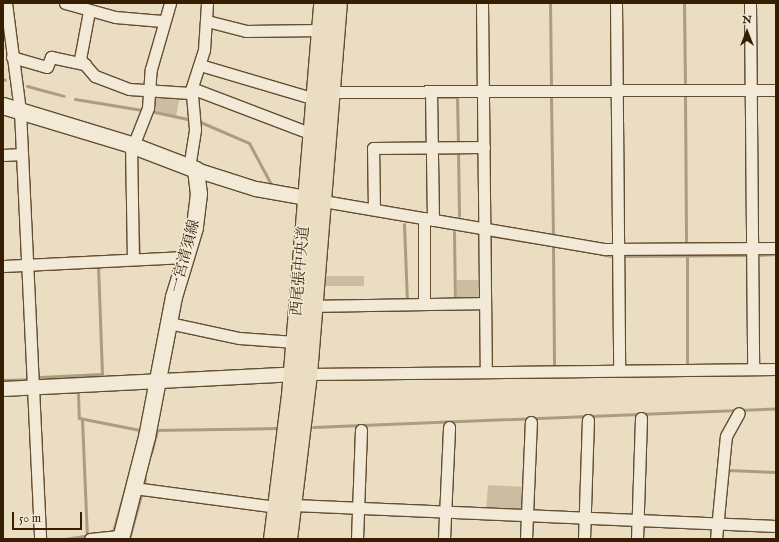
<!DOCTYPE html>
<meta charset="utf-8">
<style>
body{margin:0}
#map{position:relative;width:779px;height:542px;overflow:hidden;background:#ebddc2;font-family:"IM FELL English","Noto Serif JP",serif}
div>[style]{position:absolute}
.green>*{inset:0;background:#ccbda1;transform-origin:0 0}
.stream>*{height:3px;margin:-1.5px;padding:0 1.5px;transform-origin:1.5px;border-radius:1.5px;background:#ad9c80}
.roads{filter:drop-shadow(1px 0 #624e30) drop-shadow(-1px 0 #624e30) drop-shadow(0 1px #624e30) drop-shadow(0 -1px #624e30)}
.minor>*{height:11px;margin:-5.5px;padding:0 5.5px;transform-origin:5.5px;border-radius:5.5px;background:#f2e9d7}
.tertiary>*{height:14px;margin:-7px;padding:0 7px;transform-origin:7px;border-radius:7px;background:#f2e9d7}
.secondary>*{height:16px;margin:-8px;padding:0 8px;transform-origin:8px;border-radius:8px;background:#f2e9d7}
.primary>*{height:17px;margin:-8.5px;padding:0 8.5px;transform-origin:8.5px;border-radius:8.5px;background:#ebddc2}
span{translate:-50% -50%;white-space:nowrap;text-align:center;line-height:1.15;-webkit-text-stroke:3px #f2e9d7;paint-order:stroke}
.street-label{font-size:15px;color:#351f00}
.frame{position:absolute;inset:0;border:4px solid #351f00;pointer-events:none}
.north{position:absolute;left:727px;top:12px;width:40px;height:40px;-webkit-text-stroke:3px #f2e9d7;paint-order:stroke;rotate:0deg;font-size:11px;font-weight:700;line-height:16px;text-align:center;color:#351f00}
.north::after{content:'';display:block;margin:auto;width:14px;height:18px;background:#351f00;clip-path:polygon(50% 0,100% 100%,50% 72%,0 100%)}
.scale{position:absolute;left:12px;top:512px;width:70px;height:18px;box-sizing:border-box;border:2px solid #351f00;border-top:0;padding-left:5px;font-size:12px;line-height:14px;white-space:nowrap;color:#351f00;-webkit-text-stroke:3px #f2e9d7;paint-order:stroke}
</style>
<div id="map">
<div class="green">
<div style="clip-path:polygon(154px 95px,180px 96px,176px 116px,150px 110px)"></div>
<div style="left:326px;top:276px;width:38px;height:10px"></div>
<div style="left:457px;top:280px;width:25px;height:19px"></div>
<div style="clip-path:polygon(488px 485px,526px 487px,526px 509px,486px 511px)"></div>
</div>
<div class="stream">
<div style="left:550px;top:3px;width:85px;rotate:89.3deg"></div>
<div style="left:684px;top:3px;width:84px;rotate:89.3deg"></div>
<div style="left:3px;top:79px;width:2px;rotate:27deg"></div>
<div style="left:27px;top:86px;width:38px;rotate:15deg"></div>
<div style="left:685px;top:94px;width:149px;rotate:89.6deg"></div>
<div style="left:551px;top:95px;width:139px;rotate:89.2deg"></div>
<div style="left:434px;top:97px;width:23px"></div>
<div style="left:457px;top:97px;width:47px;rotate:88.8deg"></div>
<div style="left:75px;top:99px;width:68px;rotate:9.3deg"></div>
<div style="left:150px;top:111px;width:43px;rotate:12.1deg"></div>
<div style="left:198px;top:121px;width:56px;rotate:23.3deg"></div>
<div style="left:249px;top:143px;width:47px;rotate:61.8deg"></div>
<div style="left:458px;top:150px;width:66px;rotate:89.1deg"></div>
<div style="left:404px;top:224px;width:77px;rotate:87.8deg"></div>
<div style="left:454px;top:232px;width:69px;rotate:89.2deg"></div>
<div style="left:138px;top:233px;width:22px;rotate:87deg"></div>
<div style="left:487px;top:235px;width:52px;rotate:8.9deg"></div>
<div style="left:553px;top:246px;width:120px;rotate:89.5deg"></div>
<div style="left:601px;top:254px;width:10px;rotate:11deg"></div>
<div style="left:687px;top:255px;width:111px;rotate:90deg"></div>
<div style="left:757px;top:255px;width:19px;rotate:-3deg"></div>
<div style="left:623px;top:256px;width:125px;rotate:-0.5deg"></div>
<div style="left:40px;top:377px;width:62px;rotate:-2.8deg"></div>
<div style="left:102px;top:374px;width:109px;rotate:-92.1deg"></div>
<div style="left:3px;top:380px;width:23px;rotate:-2deg"></div>
<div style="left:78px;top:394px;width:24px;rotate:88deg"></div>
<div style="left:79px;top:418px;width:62px;rotate:11.1deg"></div>
<div style="left:82px;top:419px;width:117px;rotate:87.6deg"></div>
<div style="left:313px;top:427px;width:463px;rotate:-2.3deg"></div>
<div style="left:153px;top:430px;width:124px;rotate:-0.9deg"></div>
<div style="left:151px;top:453px;width:24px;rotate:-75deg"></div>
<div style="left:727px;top:470px;width:49px;rotate:2.3deg"></div>
<div style="left:144px;top:483px;width:5px;rotate:-79deg"></div>
<div style="left:112px;top:535px;width:109px;rotate:-74.1deg"></div>
<div style="left:65px;top:539px;width:24px;rotate:-9deg"></div>
<div style="left:129px;top:539px;width:46px;rotate:-74.7deg"></div>
</div>
<div class="roads">
<div class="minor">
<div style="left:6px;top:3px;width:109px;rotate:82.6deg"></div>
<div style="left:20px;top:111px;width:428px;rotate:87.3deg"></div>
<div style="left:65px;top:3px;width:52px;rotate:15.6deg"></div>
<div style="left:115px;top:17px;width:47px;rotate:4.9deg"></div>
<div style="left:482px;top:3px;width:369px;rotate:89.4deg"></div>
<div style="left:616px;top:3px;width:367px;rotate:89.5deg"></div>
<div style="left:750px;top:3px;width:366px;rotate:89.5deg"></div>
<div style="left:89px;top:11px;width:49px;rotate:100.6deg"></div>
<div style="left:80px;top:59px;width:23px;rotate:49deg"></div>
<div style="left:95px;top:76px;width:36px;rotate:21deg"></div>
<div style="left:129px;top:89px;width:61px;rotate:3.8deg"></div>
<div style="left:190px;top:93px;width:45px;rotate:-72deg"></div>
<div style="left:204px;top:50px;width:47px;rotate:-86.3deg"></div>
<div style="left:207px;top:21px;width:40px;rotate:14.4deg"></div>
<div style="left:246px;top:31px;width:74px;rotate:-0.8deg"></div>
<div style="left:12px;top:57px;width:36px;rotate:16deg"></div>
<div style="left:47px;top:67px;width:11px;rotate:-68deg"></div>
<div style="left:51px;top:57px;width:35px;rotate:12deg"></div>
<div style="left:200px;top:65px;width:120px;rotate:16.5deg"></div>
<div style="left:194px;top:89px;width:126px;rotate:20.9deg"></div>
<div style="left:331px;top:92px;width:445px;rotate:-0.3deg"></div>
<div style="left:431px;top:92px;width:128px;rotate:89.1deg"></div>
<div style="left:131px;top:145px;width:114px;rotate:89deg"></div>
<div style="left:133px;top:146px;width:41px;rotate:-68.5deg"></div>
<div style="left:148px;top:108px;width:39px;rotate:-86deg"></div>
<div style="left:151px;top:69px;width:69px;rotate:-73.9deg"></div>
<div style="left:3px;top:155px;width:19px;rotate:-3deg"></div>
<div style="left:189px;top:168px;width:39px;rotate:-81deg"></div>
<div style="left:195px;top:129px;width:38px;rotate:-95deg"></div>
<div style="left:323px;top:201px;width:286px;rotate:9.7deg"></div>
<div style="left:605px;top:249px;width:171px;rotate:-0.3deg"></div>
<div style="left:374px;top:209px;width:61px;rotate:-90.9deg"></div>
<div style="left:373px;top:148px;width:111px;rotate:-0.5deg"></div>
<div style="left:424px;top:218px;width:86px;rotate:90deg"></div>
<div style="left:3px;top:266px;width:182px;rotate:-2.8deg"></div>
<div style="left:313px;top:306px;width:172px;rotate:-1deg"></div>
<div style="left:169px;top:323px;width:72px;rotate:12.1deg"></div>
<div style="left:239px;top:338px;width:56px;rotate:4.1deg"></div>
<div style="left:308px;top:374px;width:468px;rotate:-0.6deg"></div>
<div style="left:134px;top:488px;width:143px;rotate:7.6deg"></div>
<div style="left:293px;top:505px;width:483px;rotate:2.5deg"></div>
<div style="left:90px;top:539px;width:31px;rotate:-6deg"></div>
<div style="left:357px;top:539px;width:109px;rotate:-87.9deg"></div>
<div style="left:444px;top:539px;width:112px;rotate:-87.4deg"></div>
<div style="left:526px;top:539px;width:117px;rotate:-87.6deg"></div>
<div style="left:584px;top:539px;width:119px;rotate:-88.1deg"></div>
<div style="left:637px;top:539px;width:121px;rotate:-88.1deg"></div>
<div style="left:716px;top:539px;width:103px;rotate:-84.5deg"></div>
<div style="left:726px;top:436px;width:26px;rotate:-61deg"></div>
</div>
<div class="tertiary">
<div style="left:196px;top:170px;width:63px;rotate:17.6deg"></div>
<div style="left:256px;top:189px;width:62px;rotate:10.2deg"></div>
<div style="left:3px;top:389px;width:299px;rotate:-2.9deg"></div>
</div>
<div class="secondary">
<div style="left:3px;top:106px;width:134px;rotate:16.9deg"></div>
<div style="left:131px;top:145px;width:70px;rotate:21deg"></div>
<div style="left:196px;top:170px;width:24px;rotate:83deg"></div>
<div style="left:199px;top:194px;width:34px;rotate:97deg"></div>
<div style="left:195px;top:228px;width:72px;rotate:106.9deg"></div>
<div style="left:174px;top:297px;width:143px;rotate:100.9deg"></div>
<div style="left:147px;top:437px;width:105px;rotate:104.3deg"></div>
</div>
<div class="primary">
<div style="left:272px;top:539px;width:145px;rotate:-82.9deg"></div>
<div style="left:290px;top:395px;width:393px;rotate:-85.3deg"></div>
<div style="left:288px;top:539px;width:166px;rotate:-83.1deg"></div>
<div style="left:308px;top:374px;width:372px;rotate:-85.4deg"></div>
</div>
</div>
<div class="street-label">
<span style="left:185px;top:256px;rotate:-75deg">一宮清須線</span>
<span style="left:300px;top:271px;rotate:-85deg">西尾張中央道</span>
</div>
<div class="frame"></div>
<div class="north">N</div>
<div class="scale">50 m</div>
</div>
